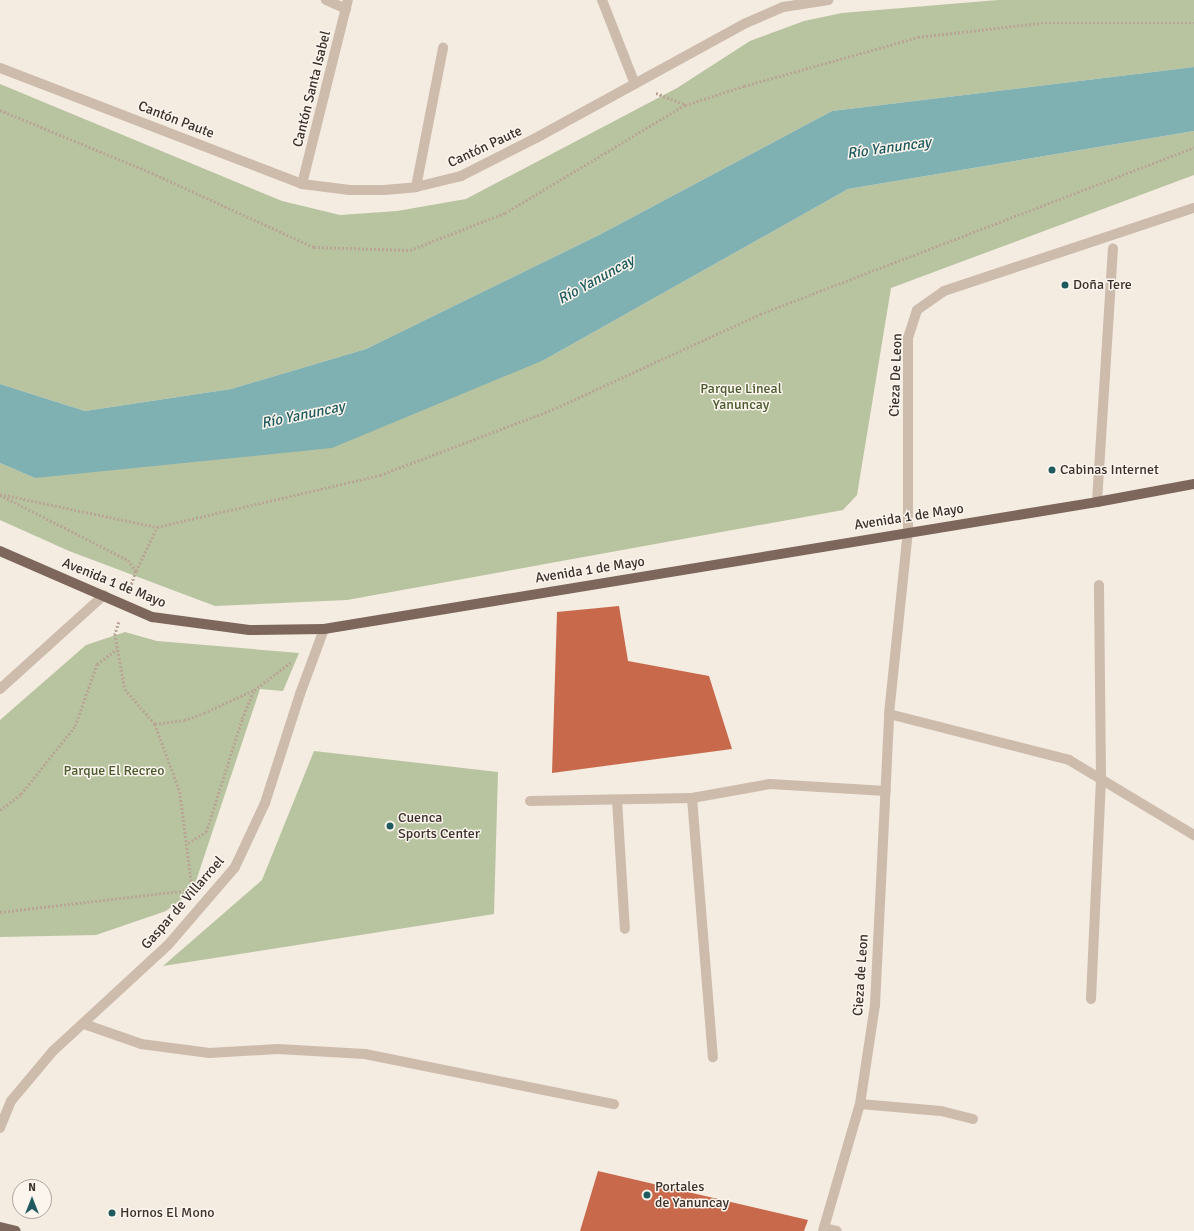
<!DOCTYPE html>
<meta charset="utf-8">
<style>
body{margin:0}
#map{position:relative;width:1194px;height:1231px;overflow:hidden;background:#f4ebe1;font-family:Signika,sans-serif}
div>[style]{position:absolute}
.green>*{inset:0;background:#b8c4a0}
.water>*{inset:0;background:#7fb0b2}
.building>*{inset:0;background:#c8694b}
.path>*{height:2.5px;margin-top:-1.25px;transform-origin:0;background:repeating-linear-gradient(90deg,#b9a596 0 2px,transparent 0 4px)}
.minor>*{height:10px;margin:-5px;padding:0 5px;transform-origin:5px;border-radius:5px;background:#cdbbac}
.major>*{height:10px;margin:-5px;padding:0 5px;transform-origin:5px;border-radius:5px;background:#7d675c}
.dots>*{width:11px;height:11px;translate:-50% -50%;box-sizing:border-box;border:2px solid #fbf5ee;border-radius:50%}
span{translate:-50% -50%;white-space:nowrap;text-align:center;line-height:1.15;-webkit-text-stroke:3px #fbf5ee;paint-order:stroke}
.street-label{font-size:14px;color:#3b302b}
.poi-label{font-size:14px;color:#3b302b}
.left{translate:0 -50%;text-align:left}
.park-label{font-size:14px;color:#4a5a2e}
.water-label{font-size:15px;color:#1f5a5e;font-style:italic}
.north{position:absolute;left:12px;top:1179px;width:40px;height:40px;box-sizing:border-box;background:#fbf5ee;border:1px solid #aea6a0;border-radius:50%;rotate:0deg;font-size:11px;font-weight:700;line-height:16px;text-align:center;color:#3b302b}
.north::after{content:'';display:block;margin:auto;width:14px;height:18px;background:#1f5a5e;clip-path:polygon(50% 0,100% 100%,50% 72%,0 100%)}
</style>
<div id="map">
<div class="green">
<div style="clip-path:polygon(998px 0,1194px 0,1194px 67px,832px 111px,599px 235px,366px 349px,231px 389px,85px 411px,0 384px,0 84px,282px 201px,340px 215px,397px 211px,466px 199px,677px 88px,750px 41px,804px 21px,842px 13px)"></div>
<div style="clip-path:polygon(1194px 131px,1194px 175px,891px 288px,857px 495px,843px 510px,347px 600px,215px 606px,69px 551px,0 520px,0 463px,35px 478px,544px 360px,848px 189px)"></div>
<div style="clip-path:polygon(125px 632px,157px 641px,299px 653px,283px 691px,260px 689px,193px 890px,166px 911px,96px 935px,0 937px,0 720px,86px 645px)"></div>
<div style="clip-path:polygon(314px 751px,498px 772px,494px 914px,163px 966px,262px 880px)"></div>
</div>
<div class="water">
<div style="clip-path:polygon(1194px 67px,1194px 131px,848px 189px,544px 360px,332px 448px,35px 478px,0 463px,0 384px,85px 411px,231px 389px,366px 349px,599px 235px,832px 111px)"></div>
</div>
<div class="building">
<div style="clip-path:polygon(619px 606px,628px 661px,709px 676px,732px 749px,552px 773px,557px 612px)"></div>
<div style="clip-path:polygon(598px 1171px,808px 1220px,804px 1231px,580px 1231px)"></div>
</div>
<div class="path">
<div style="left:656px;top:93px;width:31px;rotate:21deg"></div>
<div style="left:0;top:110px;width:165px;rotate:22.5deg"></div>
<div style="left:152px;top:173px;width:178px;rotate:24.6deg"></div>
<div style="left:314px;top:247px;width:96px;rotate:1.8deg"></div>
<div style="left:410px;top:250px;width:102px;rotate:-21.3deg"></div>
<div style="left:505px;top:213px;width:210px;rotate:-31deg"></div>
<div style="left:685px;top:105px;width:62px;rotate:-17.9deg"></div>
<div style="left:744px;top:86px;width:181px;rotate:-15.7deg"></div>
<div style="left:918px;top:37px;width:124px;rotate:-6.5deg"></div>
<div style="left:1041px;top:23px;width:153px"></div>
<div style="left:0;top:494px;width:160px;rotate:11.9deg"></div>
<div style="left:157px;top:527px;width:229px;rotate:-13.1deg"></div>
<div style="left:380px;top:475px;width:188px;rotate:-20.8deg"></div>
<div style="left:556px;top:408px;width:225px;rotate:-24.7deg"></div>
<div style="left:760px;top:314px;width:465px;rotate:-21deg"></div>
<div style="left:0;top:495px;width:144px;rotate:26.9deg"></div>
<div style="left:128px;top:560px;width:14px;rotate:54deg"></div>
<div style="left:136px;top:571px;width:19px;rotate:108deg"></div>
<div style="left:136px;top:571px;width:49px;rotate:-64.5deg"></div>
<div style="left:119px;top:622px;width:13px;rotate:108deg"></div>
<div style="left:115px;top:634px;width:56px;rotate:79.7deg"></div>
<div style="left:125px;top:689px;width:46px;rotate:49.4deg"></div>
<div style="left:155px;top:724px;width:72px;rotate:69.8deg"></div>
<div style="left:180px;top:792px;width:96px;rotate:82.8deg"></div>
<div style="left:155px;top:724px;width:29px;rotate:-8deg"></div>
<div style="left:184px;top:720px;width:21px;rotate:-19deg"></div>
<div style="left:204px;top:713px;width:55px;rotate:-24.7deg"></div>
<div style="left:254px;top:690px;width:46px;rotate:-37.1deg"></div>
<div style="left:0;top:810px;width:26px;rotate:-37deg"></div>
<div style="left:21px;top:794px;width:87px;rotate:-51.5deg"></div>
<div style="left:75px;top:726px;width:66px;rotate:-70.5deg"></div>
<div style="left:97px;top:664px;width:25px;rotate:-37deg"></div>
<div style="left:188px;top:843px;width:21px;rotate:-31deg"></div>
<div style="left:206px;top:832px;width:119px;rotate:-72.3deg"></div>
<div style="left:242px;top:719px;width:31px;rotate:-68deg"></div>
<div style="left:0;top:912px;width:191px;rotate:-6.6deg"></div>
</div>
<div class="minor">
<div style="left:326px;top:0;width:22px;rotate:24deg"></div>
<div style="left:602px;top:0;width:90px;rotate:68.6deg"></div>
<div style="left:0;top:68px;width:324px;rotate:21deg"></div>
<div style="left:302px;top:184px;width:48px;rotate:7.1deg"></div>
<div style="left:350px;top:190px;width:34px"></div>
<div style="left:384px;top:190px;width:32px;rotate:-5deg"></div>
<div style="left:416px;top:187px;width:46px;rotate:-13.7deg"></div>
<div style="left:461px;top:176px;width:84px;rotate:-26.9deg"></div>
<div style="left:536px;top:138px;width:239px;rotate:-28.7deg"></div>
<div style="left:746px;top:23px;width:40px;rotate:-23.4deg"></div>
<div style="left:783px;top:7px;width:46px;rotate:-8.8deg"></div>
<div style="left:302px;top:184px;width:190px;rotate:-76deg"></div>
<div style="left:416px;top:187px;width:142px;rotate:-79deg"></div>
<div style="left:1097px;top:502px;width:254px;rotate:-86.4deg"></div>
<div style="left:0;top:689px;width:140px;rotate:-42.1deg"></div>
<div style="left:889px;top:714px;width:186px;rotate:14.3deg"></div>
<div style="left:1069px;top:760px;width:146px;rotate:31deg"></div>
<div style="left:692px;top:798px;width:260px;rotate:85.4deg"></div>
<div style="left:617px;top:800px;width:129px;rotate:86.5deg"></div>
<div style="left:530px;top:801px;width:162px;rotate:-1.1deg"></div>
<div style="left:692px;top:798px;width:79px;rotate:-10.2deg"></div>
<div style="left:770px;top:784px;width:116px;rotate:3.5deg"></div>
<div style="left:1091px;top:999px;width:220px;rotate:-87.4deg"></div>
<div style="left:1101px;top:779px;width:194px;rotate:-90.6deg"></div>
<div style="left:84px;top:1024px;width:60px;rotate:19.3deg"></div>
<div style="left:141px;top:1044px;width:69px;rotate:7.5deg"></div>
<div style="left:209px;top:1053px;width:69px;rotate:-3.3deg"></div>
<div style="left:278px;top:1049px;width:87px;rotate:3.3deg"></div>
<div style="left:365px;top:1054px;width:254px;rotate:11.4deg"></div>
<div style="left:860px;top:1104px;width:81px;rotate:4.9deg"></div>
<div style="left:941px;top:1111px;width:33px;rotate:14deg"></div>
<div style="left:0;top:1128px;width:29px;rotate:-68deg"></div>
<div style="left:11px;top:1101px;width:65px;rotate:-50deg"></div>
<div style="left:53px;top:1051px;width:156px;rotate:-42.7deg"></div>
<div style="left:168px;top:945px;width:103px;rotate:-49.3deg"></div>
<div style="left:235px;top:867px;width:71px;rotate:-64.9deg"></div>
<div style="left:265px;top:803px;width:114px;rotate:-72.2deg"></div>
<div style="left:300px;top:694px;width:69px;rotate:-69.7deg"></div>
<div style="left:824px;top:1228px;width:13px;rotate:13deg"></div>
<div style="left:823px;top:1231px;width:132px;rotate:-73.8deg"></div>
<div style="left:860px;top:1104px;width:100px;rotate:-81.4deg"></div>
<div style="left:875px;top:1005px;width:291px;rotate:-87.2deg"></div>
<div style="left:889px;top:714px;width:184px;rotate:-84.1deg"></div>
<div style="left:908px;top:531px;width:193px;rotate:-90deg"></div>
<div style="left:908px;top:338px;width:29px;rotate:-72deg"></div>
<div style="left:917px;top:310px;width:33px;rotate:-35deg"></div>
<div style="left:944px;top:291px;width:263px;rotate:-18.4deg"></div>
</div>
<div class="major">
<div style="left:0;top:551px;width:166px;rotate:23.5deg"></div>
<div style="left:152px;top:617px;width:98px;rotate:7.6deg"></div>
<div style="left:249px;top:630px;width:75px;rotate:-0.8deg"></div>
<div style="left:324px;top:629px;width:783px;rotate:-9.33deg"></div>
<div style="left:1097px;top:502px;width:99px;rotate:-10.5deg"></div>
<div style="left:0;top:1227px;width:16px;rotate:14deg"></div>
</div>
<div class="dots">
<div style="left:1065px;top:285px;background:#1f5a5e"></div>
<div style="left:1052px;top:470px;background:#1f5a5e"></div>
<div style="left:390px;top:826px;background:#1f5a5e"></div>
<div style="left:647px;top:1195px;background:#1f5a5e"></div>
<div style="left:112px;top:1213px;background:#1f5a5e"></div>
</div>
<div class="street-label">
<span style="left:312px;top:89px;rotate:-76deg">Cantón Santa Isabel</span>
<span style="left:176px;top:120px;rotate:21deg">Cantón Paute</span>
<span style="left:485px;top:147px;rotate:-25deg">Cantón Paute</span>
<span style="left:896px;top:375px;rotate:-88deg">Cieza De Leon</span>
<span style="left:909px;top:517px;rotate:-9deg">Avenida 1 de Mayo</span>
<span style="left:590px;top:570px;rotate:-9deg">Avenida 1 de Mayo</span>
<span style="left:114px;top:583px;rotate:22deg">Avenida 1 de Mayo</span>
<span style="left:183px;top:903px;rotate:-49deg">Gaspar de Villarroel</span>
<span style="left:861px;top:975px;rotate:-86deg">Cieza de Leon</span>
</div>
<div class="poi-label">
<span class="left" style="left:1073px;top:285px">Doña Tere</span>
<span class="left" style="left:1060px;top:470px">Cabinas Internet</span>
<span class="left" style="left:398px;top:826px">Cuenca<br>Sports Center</span>
<span class="left" style="left:655px;top:1195px">Portales<br>de Yanuncay</span>
<span class="left" style="left:120px;top:1213px">Hornos El Mono</span>
</div>
<div class="park-label">
<span style="left:741px;top:397px">Parque Lineal<br>Yanuncay</span>
<span style="left:114px;top:771px">Parque El Recreo</span>
</div>
<div class="water-label">
<span style="left:889px;top:148px;rotate:-8deg">Río Yanuncay</span>
<span style="left:596px;top:280px;rotate:-29deg">Río Yanuncay</span>
<span style="left:303px;top:415px;rotate:-12deg">Río Yanuncay</span>
</div>
<div class="north">N</div>
</div>
